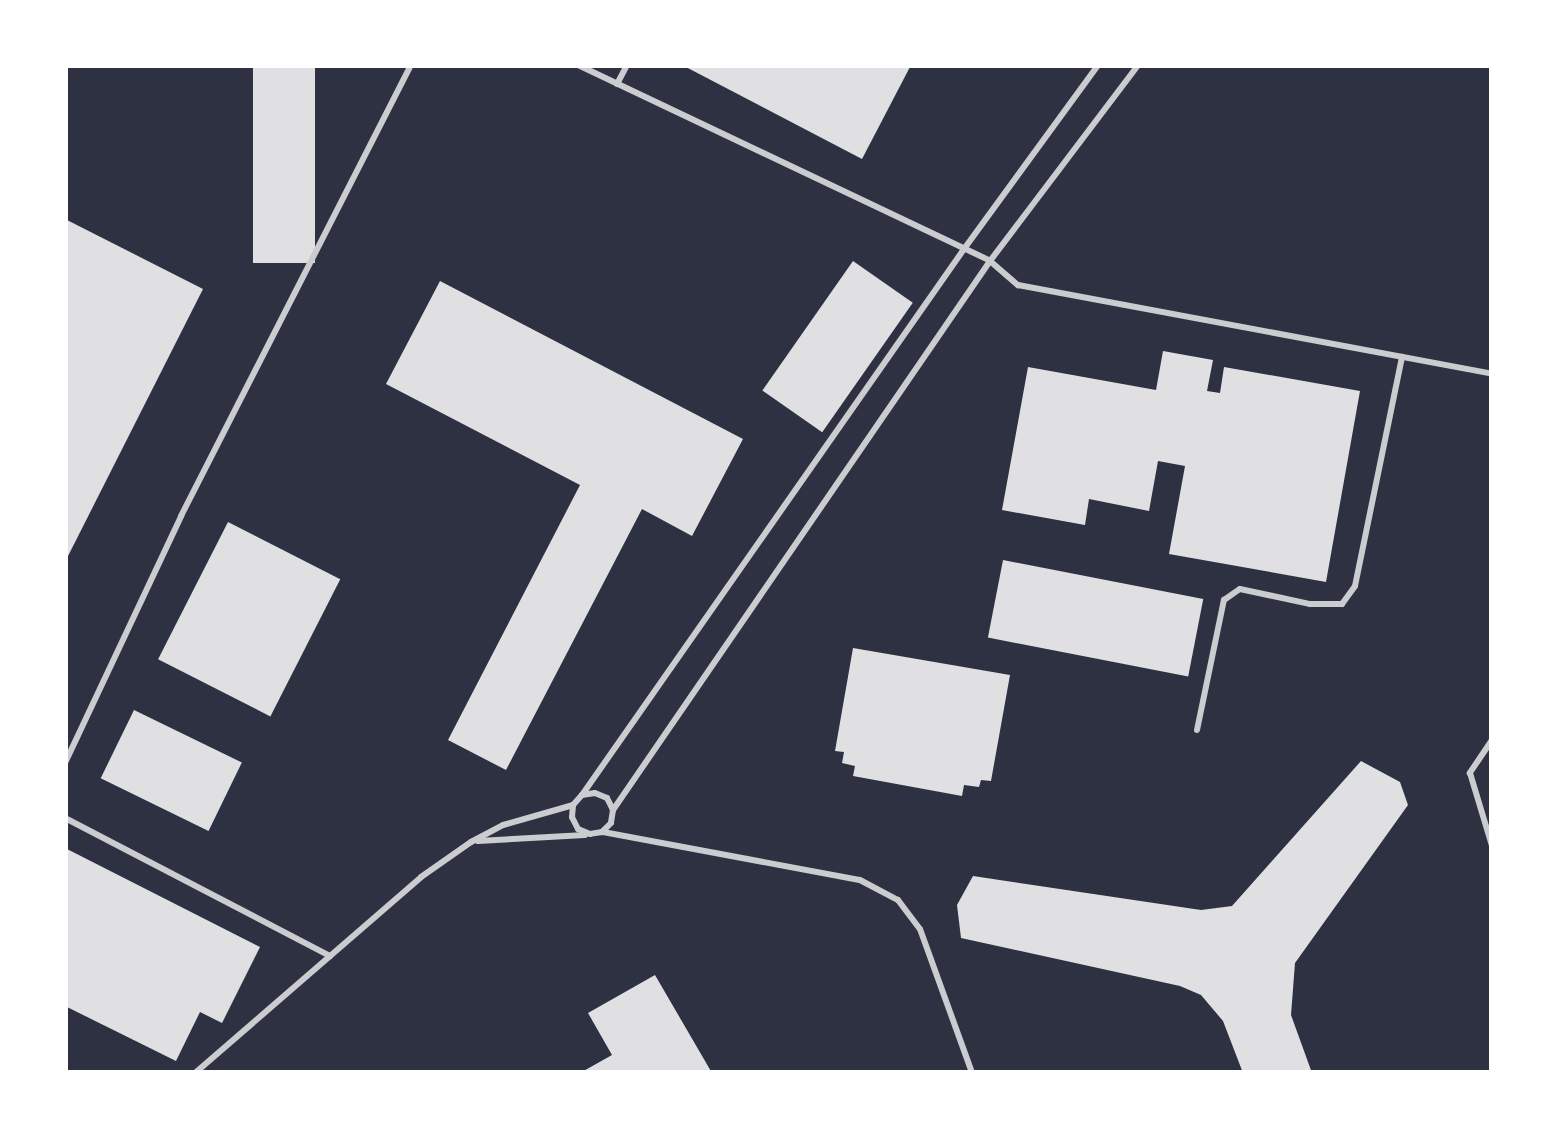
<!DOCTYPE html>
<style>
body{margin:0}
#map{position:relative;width:1557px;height:1138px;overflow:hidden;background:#2d3142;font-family:Overpass,sans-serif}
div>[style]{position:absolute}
.building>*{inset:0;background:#e0e0e3;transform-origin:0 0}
.service>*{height:6px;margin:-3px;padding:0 3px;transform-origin:3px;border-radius:3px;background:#caccd0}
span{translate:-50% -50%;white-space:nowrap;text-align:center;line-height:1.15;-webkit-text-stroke:10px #fff;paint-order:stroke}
.frame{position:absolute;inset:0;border:68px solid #fff;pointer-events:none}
</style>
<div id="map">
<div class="building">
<div style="left:253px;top:65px;width:62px;height:198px"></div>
<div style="clip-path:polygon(682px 65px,911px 65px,862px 159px)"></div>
<div style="clip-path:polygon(65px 219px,203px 289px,65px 562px)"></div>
<div style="left:853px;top:261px;width:73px;height:158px;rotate:35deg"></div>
<div style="clip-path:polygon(440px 281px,743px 439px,692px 536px,642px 509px,506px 770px,448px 740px,580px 485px,386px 384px)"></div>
<div style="clip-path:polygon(1163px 351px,1213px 360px,1207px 391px,1220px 393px,1224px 367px,1360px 391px,1326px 582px,1169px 554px,1185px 466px,1158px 461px,1149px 511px,1089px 499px,1085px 525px,1002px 510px,1028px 367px,1156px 390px)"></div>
<div style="left:228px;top:522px;width:126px;height:154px;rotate:27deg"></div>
<div style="left:1003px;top:560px;width:204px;height:79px;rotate:11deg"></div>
<div style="clip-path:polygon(853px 648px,1010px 675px,991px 781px,981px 780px,979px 787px,964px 785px,962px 796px,853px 776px,855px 766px,842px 763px,844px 752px,835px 751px)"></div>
<div style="left:134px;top:710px;width:120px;height:76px;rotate:26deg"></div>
<div style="clip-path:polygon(1361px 761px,1400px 782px,1408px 805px,1295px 963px,1291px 1015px,1312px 1073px,1243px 1073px,1223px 1021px,1201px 995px,1180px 986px,961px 938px,957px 905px,973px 876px,1201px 910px,1232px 906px)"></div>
<div style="clip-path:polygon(65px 848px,260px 947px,222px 1023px,200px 1012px,176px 1061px,65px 1006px)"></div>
<div style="clip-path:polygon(655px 975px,712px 1073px,580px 1073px,612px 1055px,588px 1013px)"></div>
</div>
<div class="service">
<div style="left:578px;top:65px;width:456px;rotate:25.4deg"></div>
<div style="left:990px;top:261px;width:37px;rotate:41deg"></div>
<div style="left:1018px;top:285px;width:482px;rotate:10.6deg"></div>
<div style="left:617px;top:84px;width:21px;rotate:-62deg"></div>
<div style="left:1197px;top:730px;width:133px;rotate:-78.3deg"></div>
<div style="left:1224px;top:600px;width:19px;rotate:-35deg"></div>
<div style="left:1240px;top:589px;width:72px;rotate:12.1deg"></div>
<div style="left:1310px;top:604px;width:32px"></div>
<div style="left:1342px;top:604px;width:22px;rotate:-54deg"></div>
<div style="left:1355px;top:586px;width:234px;rotate:-78.4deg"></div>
<div style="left:1492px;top:740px;width:40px;rotate:124deg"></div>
<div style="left:1470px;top:773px;width:76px;rotate:73.2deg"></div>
<div style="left:65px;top:763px;width:273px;rotate:-64.8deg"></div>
<div style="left:181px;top:516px;width:506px;rotate:-62.98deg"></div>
<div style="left:582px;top:795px;width:666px;rotate:-55.02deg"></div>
<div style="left:964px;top:249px;width:228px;rotate:-53.9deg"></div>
<div style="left:613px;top:810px;width:666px;rotate:-55.52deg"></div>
<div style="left:990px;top:261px;width:246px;rotate:-52.9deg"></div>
<div style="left:65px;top:818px;width:299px;rotate:27.5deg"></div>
<div style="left:603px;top:832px;width:261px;rotate:10.6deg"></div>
<div style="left:860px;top:880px;width:43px;rotate:27.8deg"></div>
<div style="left:898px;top:900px;width:36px;rotate:53deg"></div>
<div style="left:920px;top:929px;width:153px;rotate:70.1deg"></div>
<div style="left:478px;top:841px;width:107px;rotate:-3.2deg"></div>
<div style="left:195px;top:1073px;width:299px;rotate:-40.9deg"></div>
<div style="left:421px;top:877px;width:61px;rotate:-35deg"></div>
<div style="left:471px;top:842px;width:36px;rotate:-28deg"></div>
<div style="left:503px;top:825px;width:73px;rotate:-15.9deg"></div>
<div style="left:573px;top:805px;width:13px;rotate:-48deg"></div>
<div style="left:582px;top:795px;width:13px;rotate:-9deg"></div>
<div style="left:595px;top:793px;width:13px;rotate:23deg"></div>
<div style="left:607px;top:798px;width:13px;rotate:63deg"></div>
<div style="left:613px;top:810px;width:13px;rotate:99deg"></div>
<div style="left:611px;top:823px;width:13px;rotate:135deg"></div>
<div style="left:602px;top:832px;width:12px;rotate:171deg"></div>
<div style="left:590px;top:834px;width:13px;rotate:-157deg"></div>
<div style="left:578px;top:829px;width:13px;rotate:-117deg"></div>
<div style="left:572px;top:817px;width:12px;rotate:-85deg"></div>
<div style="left:1491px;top:1073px;width:1px;rotate:-45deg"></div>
</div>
<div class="frame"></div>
</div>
